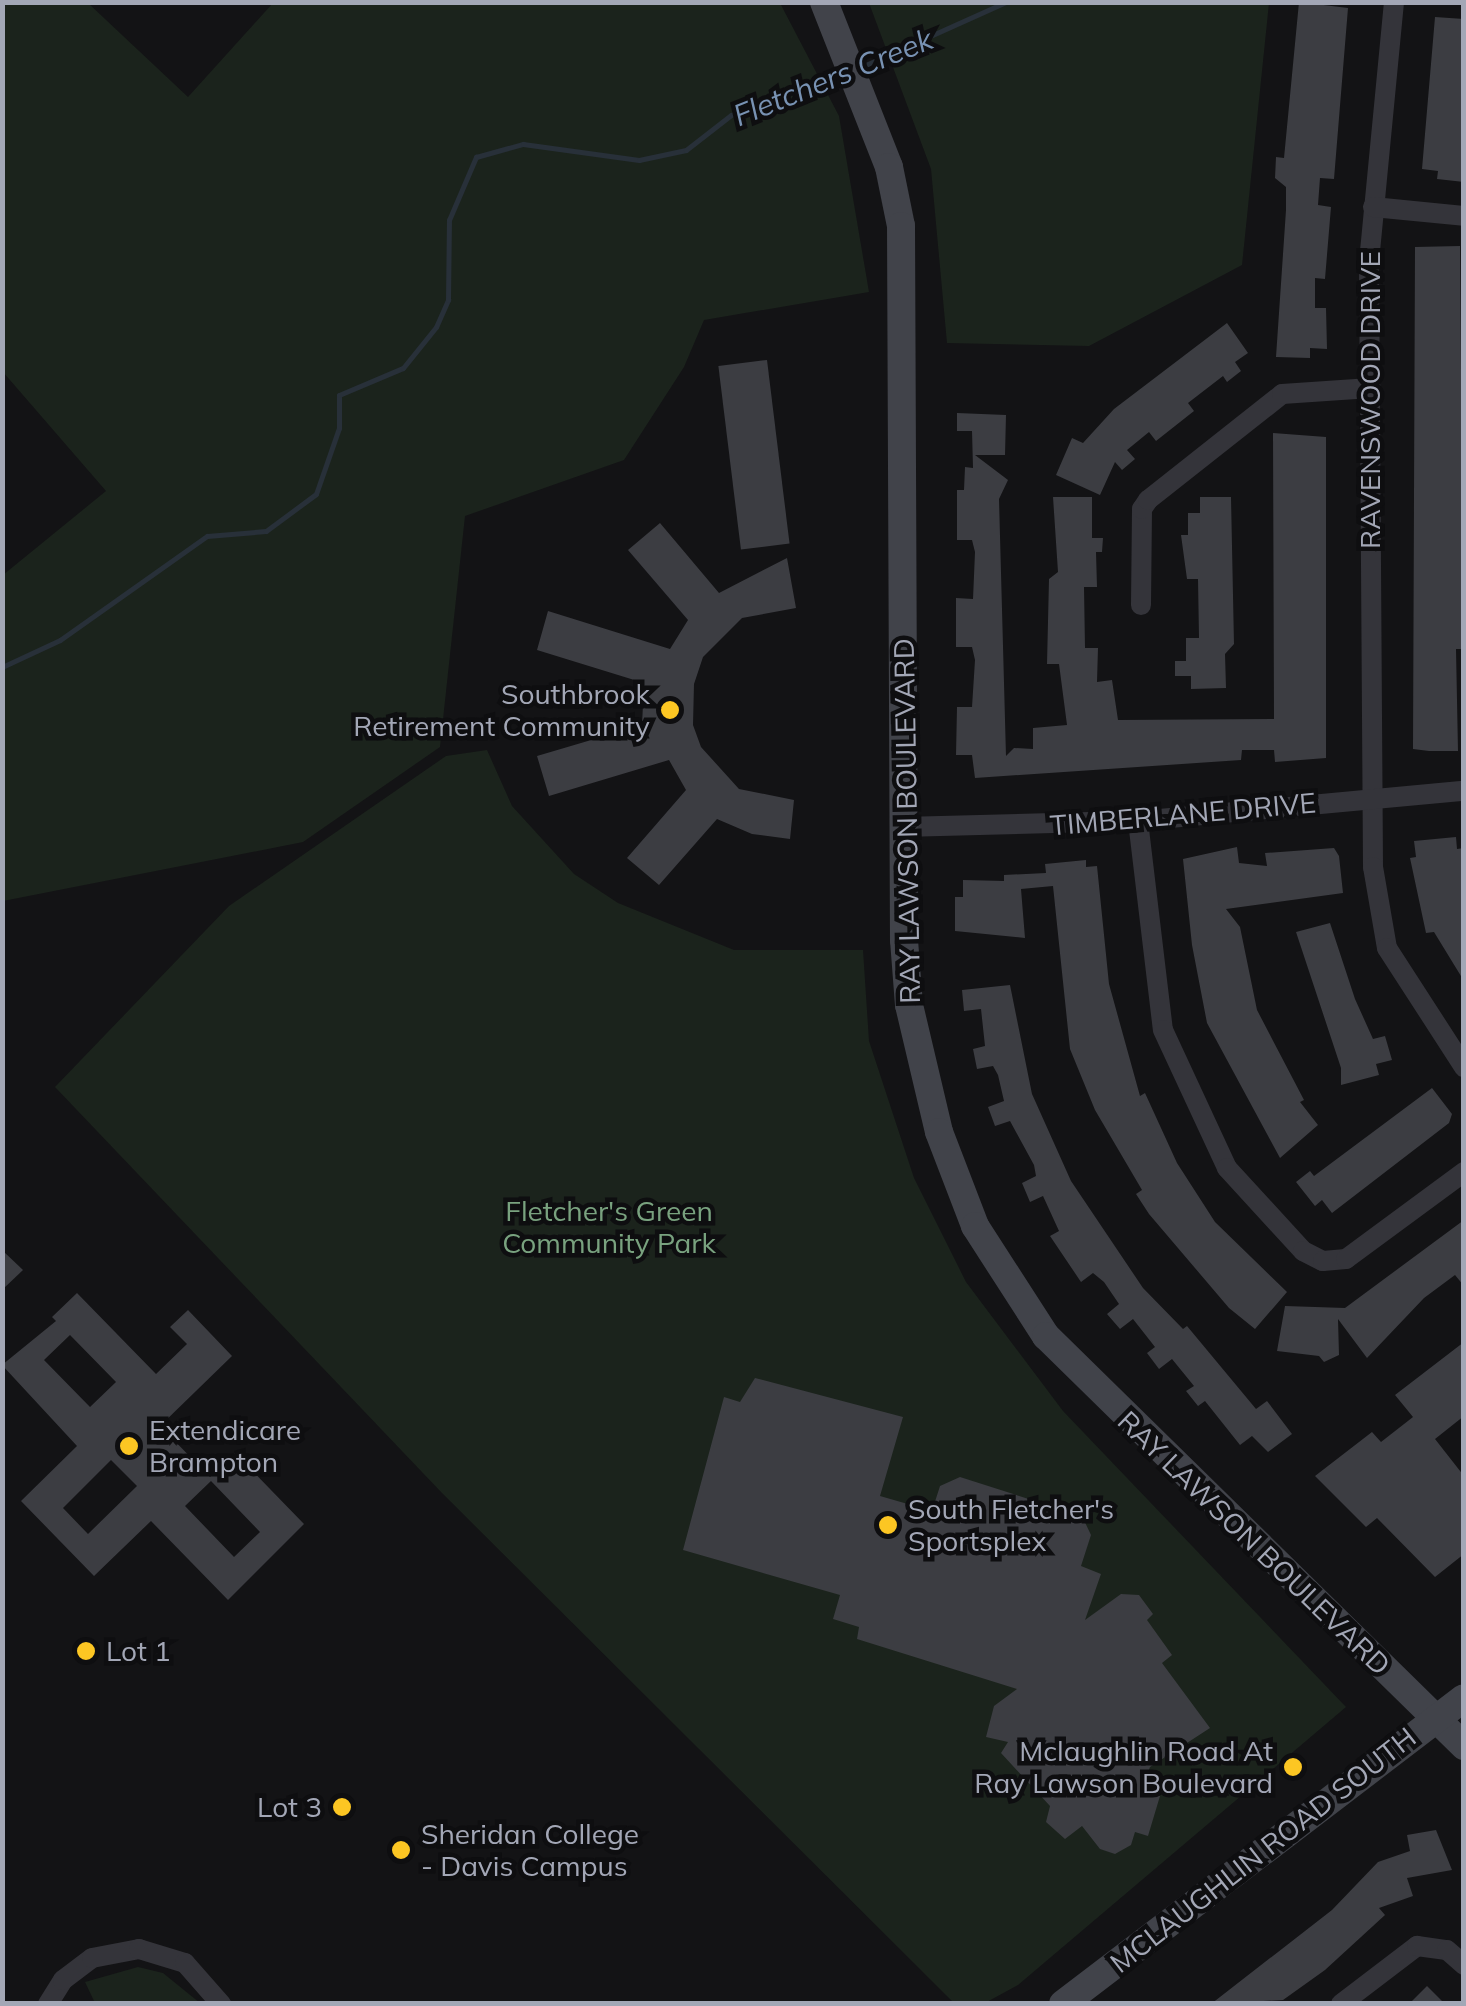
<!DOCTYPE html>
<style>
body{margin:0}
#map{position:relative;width:1466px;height:2006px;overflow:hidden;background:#131315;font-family:Mulish,sans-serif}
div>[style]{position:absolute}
.green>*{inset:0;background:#1b231c}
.stream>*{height:5px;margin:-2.5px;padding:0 2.5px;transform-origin:2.5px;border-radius:2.5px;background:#283039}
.building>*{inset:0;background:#3c3d42;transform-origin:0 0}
.street>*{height:20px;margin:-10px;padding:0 10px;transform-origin:10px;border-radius:10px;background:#34343a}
.secondary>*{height:28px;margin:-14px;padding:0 14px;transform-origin:14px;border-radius:14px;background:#41434a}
.dots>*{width:28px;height:28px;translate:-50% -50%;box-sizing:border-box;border:5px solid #0e0e10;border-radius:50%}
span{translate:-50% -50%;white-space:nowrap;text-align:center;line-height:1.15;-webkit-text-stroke:9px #0e0e10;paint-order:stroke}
.street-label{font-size:28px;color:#a3a7b6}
.poi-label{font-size:28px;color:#a3a7b6}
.right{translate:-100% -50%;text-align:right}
.left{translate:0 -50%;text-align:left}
.park-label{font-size:28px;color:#79a27f}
.water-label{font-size:30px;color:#7892b3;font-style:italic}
.frame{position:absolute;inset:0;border:5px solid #a3a7b6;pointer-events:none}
</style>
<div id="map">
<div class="green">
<div style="clip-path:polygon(3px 2px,88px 3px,188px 97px,273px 3px,780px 3px,839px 116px,869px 292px,704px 320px,684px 367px,624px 460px,465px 516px,440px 747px,303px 842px,3px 901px,3px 575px,106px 491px,3px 372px)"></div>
<div style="clip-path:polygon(869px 3px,1269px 3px,1242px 265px,1089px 346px,947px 343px,931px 169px)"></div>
<div style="clip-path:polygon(487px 750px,512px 806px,574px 874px,618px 903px,734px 950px,863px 950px,869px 1041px,914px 1178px,966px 1282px,1063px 1411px,1346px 1707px,1018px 1985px,985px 2003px,954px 2003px,442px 1493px,55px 1087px,229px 906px,446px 756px)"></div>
<div style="clip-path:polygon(138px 1967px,163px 1973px,200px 2003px,95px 2003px,85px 1982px)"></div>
</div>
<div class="stream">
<div style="left:859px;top:68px;width:161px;rotate:-24.2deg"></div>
<div style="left:2px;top:667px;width:64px;rotate:-25deg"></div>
<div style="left:60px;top:640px;width:180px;rotate:-35.3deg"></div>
<div style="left:207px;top:536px;width:59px;rotate:-4.8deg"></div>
<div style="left:266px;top:531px;width:62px;rotate:-36.5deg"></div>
<div style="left:316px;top:494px;width:70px;rotate:-70.8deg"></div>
<div style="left:339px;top:428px;width:33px;rotate:-90deg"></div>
<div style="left:339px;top:395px;width:69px;rotate:-22.9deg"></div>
<div style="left:403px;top:368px;width:53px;rotate:-51.2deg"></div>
<div style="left:436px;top:327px;width:30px;rotate:-66deg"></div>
<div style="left:448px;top:300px;width:80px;rotate:-89.3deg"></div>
<div style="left:449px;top:220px;width:69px;rotate:-66.8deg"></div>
<div style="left:476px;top:157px;width:49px;rotate:-15.5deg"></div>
<div style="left:523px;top:144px;width:117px;rotate:7.9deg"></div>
<div style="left:639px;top:160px;width:48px;rotate:-12deg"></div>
<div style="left:686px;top:150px;width:57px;rotate:-37.9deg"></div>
<div style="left:731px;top:115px;width:121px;rotate:-20.4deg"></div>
</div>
<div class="building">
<div style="clip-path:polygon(1299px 2px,1348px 8px,1334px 179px,1320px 178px,1318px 205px,1331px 207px,1325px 279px,1315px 278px,1315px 308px,1326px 308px,1327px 349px,1310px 348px,1310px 358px,1276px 357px,1286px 210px,1286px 187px,1275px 178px,1276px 157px,1284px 158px)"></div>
<div style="clip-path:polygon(1435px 17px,1464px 19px,1464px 182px,1437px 179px,1438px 171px,1422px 169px)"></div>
<div style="clip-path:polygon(1460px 246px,1463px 623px,1462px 649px,1456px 649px,1458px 751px,1429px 751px,1413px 749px,1415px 247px)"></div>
<div style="clip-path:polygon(1227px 323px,1248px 353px,1235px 362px,1241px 371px,1227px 382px,1223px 376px,1188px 403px,1194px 411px,1156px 441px,1149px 432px,1127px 450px,1135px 459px,1122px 470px,1115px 462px,1100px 495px,1056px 475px,1072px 438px,1083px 443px,1114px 409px)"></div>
<div style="left:767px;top:360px;width:185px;height:49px;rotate:83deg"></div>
<div style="clip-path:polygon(957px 413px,1006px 415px,1005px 455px,975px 455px,1008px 480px,999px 499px,1006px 756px,1014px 748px,1033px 749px,1033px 728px,1067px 725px,1059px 664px,1047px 664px,1049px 579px,1058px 572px,1053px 497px,1092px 497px,1092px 538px,1103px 538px,1102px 552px,1096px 552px,1097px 587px,1084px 587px,1085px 648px,1098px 648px,1097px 682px,1112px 680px,1118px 720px,1274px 719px,1273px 433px,1326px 437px,1326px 758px,1275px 762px,1274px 750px,1242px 750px,1241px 760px,975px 778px,972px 755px,956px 755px,957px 707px,972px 707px,975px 660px,972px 647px,956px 647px,956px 598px,973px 599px,975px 552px,972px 540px,957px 540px,957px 490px,964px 490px,965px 467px,973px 468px,972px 431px,957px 431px)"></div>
<div style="clip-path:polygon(1200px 497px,1231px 497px,1234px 644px,1225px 654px,1226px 688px,1191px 689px,1191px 676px,1175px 676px,1175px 661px,1186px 661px,1186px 638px,1199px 638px,1198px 579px,1187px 579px,1181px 535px,1188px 535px,1188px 513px,1200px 513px)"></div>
<div style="clip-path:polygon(660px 523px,719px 593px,787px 558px,796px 608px,742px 618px,703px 657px,694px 684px,693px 725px,701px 747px,739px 789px,794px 800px,790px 839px,752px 834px,717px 819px,659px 885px,627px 858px,686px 790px,669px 760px,549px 796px,537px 756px,642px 725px,644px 683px,537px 650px,548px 611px,670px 649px,688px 620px,628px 550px)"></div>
<div style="clip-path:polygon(1456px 837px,1457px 849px,1464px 848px,1464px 981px,1434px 932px,1426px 933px,1410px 858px,1416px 857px,1414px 841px)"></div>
<div style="clip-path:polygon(1237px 847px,1239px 863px,1267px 866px,1265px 853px,1334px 848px,1339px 856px,1343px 893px,1226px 909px,1240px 927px,1257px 1010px,1304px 1100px,1300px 1102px,1318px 1125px,1280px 1158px,1207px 1023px,1192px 945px,1183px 859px)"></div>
<div style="clip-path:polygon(1086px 860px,1086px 867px,1097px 866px,1109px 984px,1140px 1096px,1145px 1093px,1177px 1163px,1215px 1222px,1287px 1292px,1255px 1329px,1229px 1308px,1149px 1214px,1136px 1194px,1142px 1190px,1095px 1110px,1070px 1049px,1053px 886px,1021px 889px,1025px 938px,955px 931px,955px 897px,963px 897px,963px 880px,1004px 881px,1004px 875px,1046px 873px,1045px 864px)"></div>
<div style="clip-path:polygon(1330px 923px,1355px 999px,1373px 1039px,1385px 1036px,1392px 1060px,1376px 1064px,1379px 1075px,1341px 1085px,1341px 1068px,1296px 932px)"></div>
<div style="clip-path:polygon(1010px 985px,1032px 1094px,1071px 1181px,1143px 1288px,1183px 1329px,1187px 1326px,1256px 1409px,1267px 1401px,1292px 1434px,1268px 1452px,1252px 1436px,1240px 1445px,1205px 1401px,1198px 1406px,1186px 1391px,1194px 1386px,1172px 1359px,1159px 1369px,1147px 1353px,1155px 1347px,1133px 1319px,1120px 1329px,1107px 1314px,1119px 1304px,1104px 1282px,1093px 1273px,1081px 1282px,1050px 1236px,1059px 1231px,1043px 1196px,1030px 1202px,1022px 1183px,1036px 1176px,1034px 1165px,1010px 1121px,995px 1126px,988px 1107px,1004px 1101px,998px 1075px,993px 1066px,977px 1069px,973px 1049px,985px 1046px,981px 1009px,964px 1011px,962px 990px)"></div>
<div style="clip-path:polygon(1432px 1088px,1452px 1114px,1449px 1123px,1332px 1213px,1322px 1200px,1315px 1206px,1296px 1182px,1310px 1171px,1314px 1176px)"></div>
<div style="clip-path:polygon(1464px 1220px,1464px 1286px,1455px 1275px,1424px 1298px,1367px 1358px,1338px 1319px,1339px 1355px,1324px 1362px,1319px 1356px,1277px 1351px,1285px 1306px,1345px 1308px)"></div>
<div style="clip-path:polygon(2px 1250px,23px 1270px,2px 1290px)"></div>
<div style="clip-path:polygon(evenodd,77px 1293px,156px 1374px,187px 1344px,170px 1327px,188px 1310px,232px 1356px,160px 1426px,210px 1477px,235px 1453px,304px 1524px,228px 1600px,151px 1521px,94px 1576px,21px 1501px,77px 1446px,2px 1365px,56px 1321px,52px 1317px,77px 1293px,70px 1335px,116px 1382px,90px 1407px,44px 1360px,70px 1335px,77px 1293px,111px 1460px,137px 1486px,88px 1534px,63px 1508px,111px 1460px,77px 1293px,211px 1481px,260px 1532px,234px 1557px,185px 1506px,211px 1481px)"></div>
<div style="clip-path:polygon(1464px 1342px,1464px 1416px,1435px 1439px,1464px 1476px,1464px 1554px,1435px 1577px,1377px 1518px,1366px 1527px,1315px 1476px,1372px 1432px,1381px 1442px,1413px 1417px,1395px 1395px)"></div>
<div style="clip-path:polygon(755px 1378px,903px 1417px,880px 1496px,932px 1511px,940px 1486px,960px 1477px,1082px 1516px,1091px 1535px,1081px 1566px,1101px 1574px,1085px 1620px,1121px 1594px,1139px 1595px,1153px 1614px,1147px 1620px,1172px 1655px,1162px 1663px,1210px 1728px,1150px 1767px,1142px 1791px,1160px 1796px,1148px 1836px,1135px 1832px,1131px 1845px,1115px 1854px,1100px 1849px,1082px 1826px,1065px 1839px,1046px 1822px,1050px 1806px,1001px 1753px,1008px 1742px,986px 1737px,994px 1706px,1017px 1689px,857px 1639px,859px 1627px,833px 1619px,840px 1595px,683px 1550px,724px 1397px,740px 1402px)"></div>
<div style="clip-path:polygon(1436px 1830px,1452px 1870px,1407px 1878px,1413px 1896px,1379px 1908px,1385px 1915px,1325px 1970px,1283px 2000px,1211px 2004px,1332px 1910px,1378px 1862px,1410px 1851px,1407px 1835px)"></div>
<div style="clip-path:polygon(1427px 1986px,1445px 2004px,1409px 2004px)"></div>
</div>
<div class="street">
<div style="left:1394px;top:2px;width:262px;rotate:95.5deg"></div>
<div style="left:1369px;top:263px;width:604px;rotate:89.62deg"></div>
<div style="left:1373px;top:867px;width:82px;rotate:80.2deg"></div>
<div style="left:1387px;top:948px;width:142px;rotate:57.1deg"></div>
<div style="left:1373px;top:207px;width:91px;rotate:5.6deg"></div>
<div style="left:1141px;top:605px;width:96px;rotate:-89.4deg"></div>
<div style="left:1142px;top:509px;width:11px;rotate:-56deg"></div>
<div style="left:1148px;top:500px;width:171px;rotate:-38.3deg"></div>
<div style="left:1282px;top:394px;width:89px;rotate:-3.9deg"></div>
<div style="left:1138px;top:821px;width:210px;rotate:83.2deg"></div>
<div style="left:1163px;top:1030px;width:152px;rotate:65.1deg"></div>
<div style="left:1227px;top:1168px;width:113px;rotate:47.5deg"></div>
<div style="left:1303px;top:1251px;width:22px;rotate:27deg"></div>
<div style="left:1323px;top:1261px;width:23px;rotate:-5deg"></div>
<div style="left:1346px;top:1259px;width:147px;rotate:-36.4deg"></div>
<div style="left:902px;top:827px;width:236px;rotate:-1.5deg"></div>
<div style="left:1138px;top:821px;width:327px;rotate:-5.3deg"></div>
<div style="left:48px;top:2004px;width:28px;rotate:-58deg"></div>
<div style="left:63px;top:1980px;width:36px;rotate:-37deg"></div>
<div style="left:92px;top:1958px;width:48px;rotate:-10.8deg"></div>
<div style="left:139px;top:1949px;width:48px;rotate:16.9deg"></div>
<div style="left:185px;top:1963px;width:55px;rotate:48.7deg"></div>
<div style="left:1341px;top:2004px;width:96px;rotate:-37.3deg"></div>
<div style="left:1417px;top:1946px;width:30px;rotate:8deg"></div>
<div style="left:1447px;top:1950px;width:23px;rotate:41deg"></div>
</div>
<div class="secondary">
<div style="left:824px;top:2px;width:177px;rotate:68.5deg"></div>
<div style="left:889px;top:167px;width:60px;rotate:78.5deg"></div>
<div style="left:901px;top:226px;width:714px;rotate:89.76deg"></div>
<div style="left:904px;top:940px;width:65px;rotate:85.6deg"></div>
<div style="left:909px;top:1005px;width:130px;rotate:76.7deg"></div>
<div style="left:939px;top:1132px;width:101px;rotate:69deg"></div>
<div style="left:975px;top:1226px;width:131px;rotate:57.2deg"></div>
<div style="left:1046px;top:1336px;width:586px;rotate:44.45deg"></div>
<div style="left:1063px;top:2004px;width:504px;rotate:-37.35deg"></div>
</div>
<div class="dots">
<div style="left:670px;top:710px;background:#fcc623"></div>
<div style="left:129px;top:1446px;background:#fcc623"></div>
<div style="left:888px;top:1525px;background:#fcc623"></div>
<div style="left:86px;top:1651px;background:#fcc623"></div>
<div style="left:1293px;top:1767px;background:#fcc623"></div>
<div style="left:342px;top:1807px;background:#fcc623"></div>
<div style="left:401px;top:1850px;background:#fcc623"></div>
</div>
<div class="street-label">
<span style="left:1370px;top:400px;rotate:-90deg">RAVENSWOOD DRIVE</span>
<span style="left:1183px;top:814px;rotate:-5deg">TIMBERLANE DRIVE</span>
<span style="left:907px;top:821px;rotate:-91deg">RAY LAWSON BOULEVARD</span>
<span style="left:1254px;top:1543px;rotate:44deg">RAY LAWSON BOULEVARD</span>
<span style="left:1263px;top:1850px;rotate:-38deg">MCLAUGHLIN ROAD SOUTH</span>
</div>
<div class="poi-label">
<span class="right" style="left:650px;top:710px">Southbrook<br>Retirement Community</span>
<span class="left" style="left:149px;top:1446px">Extendicare<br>Brampton</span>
<span class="left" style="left:908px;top:1525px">South Fletcher's<br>Sportsplex</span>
<span class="left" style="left:106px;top:1651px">Lot 1</span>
<span class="right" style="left:1273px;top:1767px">Mclaughlin Road At<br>Ray Lawson Boulevard</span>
<span class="right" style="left:322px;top:1807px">Lot 3</span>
<span class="left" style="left:421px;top:1850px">Sheridan College<br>- Davis Campus</span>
</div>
<div class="park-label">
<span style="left:609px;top:1227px">Fletcher's Green<br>Community Park</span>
</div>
<div class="water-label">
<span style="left:833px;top:77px;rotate:-22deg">Fletchers Creek</span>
</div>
<div class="frame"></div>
</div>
